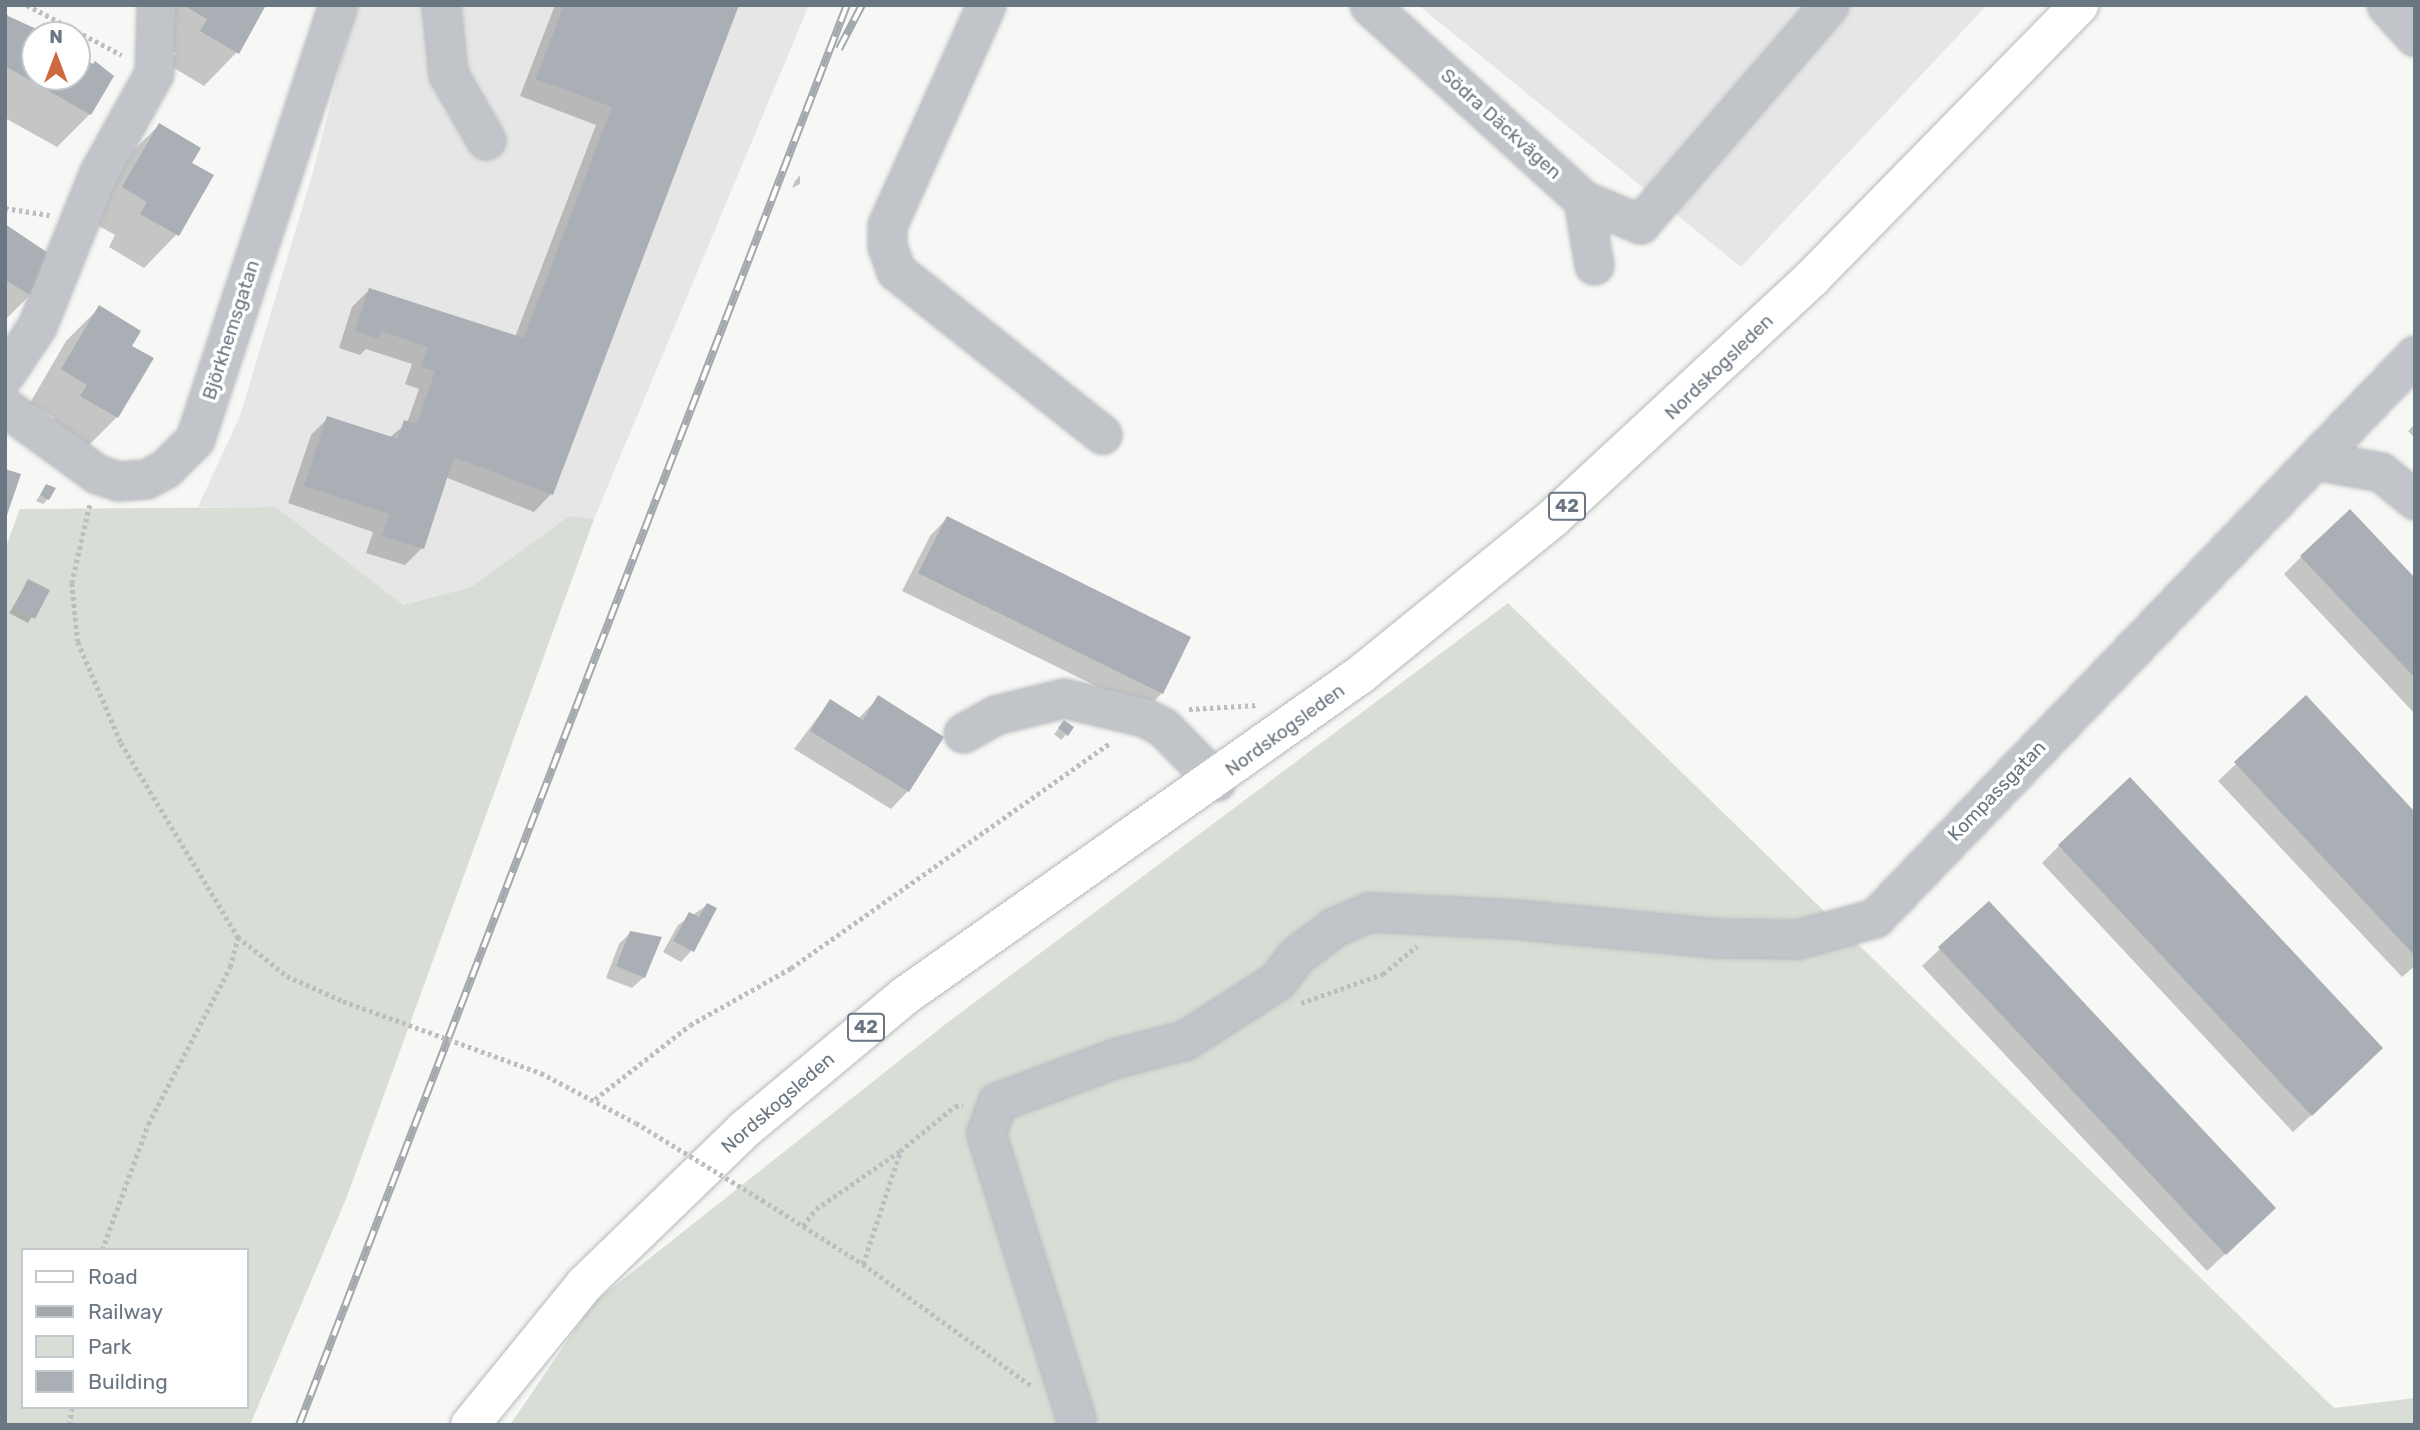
<!DOCTYPE html>
<html>
<head>
<meta charset="utf-8">
<style>
  body { margin:0 }
  #map { position:relative; width:2420px; height:1430px; overflow:hidden; background:#f7f7f5; font-family:Rubik,sans-serif }
  div>[style] { position:absolute }
  .built>* { inset:0; background:#e5e6e5 }
  .green>* { inset:0; background:#d8ddd6 }
  .shadow>* { inset:0; background:#0003 }
  .building>* { inset:0; background:#a9afb4 }
  .path>* { height:4.5px; margin-top:-2.25px; transform-origin:0; background:repeating-linear-gradient(90deg,#bbbdc0 0 3.5px,transparent 0 7px) }
  .roads { filter:drop-shadow(0 0 2px #b5b8bc) drop-shadow(0 0 2px #b5b8bc) }
  .minor>* { height:37px; margin:-18.5px; padding:0 18.5px; transform-origin:18.5px; border-radius:18.5px; background:#c1c4c8 }
  .major>* { height:38px; margin:-19px; padding:0 19px; transform-origin:19px; border-radius:19px; background:#fff }
  .rail>* { height:8px; margin-top:-4px; transform-origin:0; background:repeating-linear-gradient(90deg,#fff 0 16px,#a3a8ad 0 32px); box-sizing:border-box; border-block:2px solid #a3a8ad }
  .path-bridge>* { height:4.5px; margin-top:-2.25px; transform-origin:0; background:repeating-linear-gradient(90deg,#bbbdc0 0 3.5px,transparent 0 7px) }
  span { translate:-50% -50%; white-space:nowrap; text-align:center; line-height:1.15; -webkit-text-stroke:7px #fff; paint-order:stroke }
  .shield-label span { padding:2px 5px; background:#fff; border:2px solid; border-radius:5px; -webkit-text-stroke-width:0 }
  .shield-label { font-size:18px; color:#6a7682; font-weight:700 }
  .street-label { font-size:19px; color:#6a7682 }
  .frame { position:absolute; inset:0; border:7px solid #6a7682; pointer-events:none }
  .legend { position:absolute; left:21px; top:1248px; width:228px; height:161px; box-sizing:border-box; background:#fff; border:2px solid #c3c8cd; margin:0; padding:9px 12px; list-style:none; font-size:21px; color:#6a7682 }
  .legend li { display:flex; align-items:center; gap:14px; height:35px }
  .legend b { width:35px; border:2px solid #c3c8cd }
  .north { position:absolute; left:21px; top:21px; width:70px; height:70px; box-sizing:border-box; background:#fff; border:2px solid #c3c8cd; border-radius:50%; rotate:0deg; font-size:19px; font-weight:700; line-height:28px; text-align:center; color:#6a7682 }
  .north::after { content:''; display:block; margin:auto; width:24px; height:32px; background:#cc693f; clip-path:polygon(50% 0,100% 100%,50% 72%,0 100%) }
</style>
</head>
<body>
<div id="map">
  <div class="built">
    <i style="clip-path:polygon(356px 5px,809px 5px,594px 519px,569px 516px,471px 587px,402px 605px,276px 507px,198px 507px,240px 416px,313px 172px)"></i>
    <i style="clip-path:polygon(1418px 5px,1987px 5px,1741px 267px)"></i>
  </div>
  <div class="green">
    <i style="clip-path:polygon(evenodd,276px 507px,403px 605px,471px 587px,569px 516px,594px 519px,346px 1199px,250px 1425px,5px 1425px,5px 549px,20px 509px,276px 507px,23px 1250px,247px 1250px,247px 1407px,23px 1407px,23px 1250px)"></i>
    <i style="clip-path:polygon(1508px 603px,2334px 1408px,2415px 1398px,2415px 1425px,510px 1425px,593px 1303px,947px 1023px)"></i>
  </div>
  <div class="shadow">
    <i style="clip-path:polygon(169px 5px,264px 5px,237px 52px,204px 86px,169px 65px,176px 53px,150px 38px)"></i>
    <i style="clip-path:polygon(555px 5px,737px 5px,551px 494px,534px 512px,445px 477px,422px 548px,405px 565px,366px 553px,373px 532px,288px 503px,311px 435px,328px 418px,389px 438px,407px 423px,419px 389px,405px 384px,412px 364px,366px 349px,360px 355px,339px 348px,352px 307px,369px 290px,515px 337px,596px 125px,520px 96px)"></i>
    <i style="clip-path:polygon(5px 15px,42px 35px,35px 35px,35px 77px,77px 77px,77px 57px,90px 114px,57px 147px,5px 118px)"></i>
    <i style="clip-path:polygon(159px 125px,190px 163px,177px 234px,144px 268px,109px 247px,115px 235px,90px 221px,126px 158px)"></i>
    <i style="clip-path:polygon(800px 175px,800px 184px,792px 188px,795px 181px)"></i>
    <i style="clip-path:polygon(5px 229px,30px 295px,5px 320px)"></i>
    <i style="clip-path:polygon(99px 308px,130px 346px,117px 417px,84px 450px,48px 430px,55px 418px,30px 403px,66px 341px)"></i>
    <i style="clip-path:polygon(2415px 424px,2415px 438px,2408px 431px)"></i>
    <i style="clip-path:polygon(46px 486px,48px 499px,43px 504px,36px 501px)"></i>
    <i style="clip-path:polygon(947px 518px,1162px 693px,1145px 710px,902px 591px,930px 536px)"></i>
    <i style="clip-path:polygon(2301px 557px,2415px 580px,2415px 714px,2284px 574px)"></i>
    <i style="clip-path:polygon(29px 581px,48px 591px,28px 623px,9px 613px)"></i>
    <i style="clip-path:polygon(878px 698px,908px 791px,891px 809px,794px 749px,830px 701px,858px 719px)"></i>
    <i style="clip-path:polygon(2306px 698px,2415px 815px,2415px 966px,2402px 977px,2218px 781px)"></i>
    <i style="clip-path:polygon(1059px 728px,1066px 735px,1061px 740px,1054px 734px)"></i>
    <i style="clip-path:polygon(2059px 846px,2364px 1066px,2293px 1132px,2042px 863px)"></i>
    <i style="clip-path:polygon(1988px 903px,2256px 1225px,2207px 1271px,1922px 966px)"></i>
    <i style="clip-path:polygon(707px 905px,692px 950px,681px 962px,663px 952px,678px 925px)"></i>
    <i style="clip-path:polygon(630px 933px,659px 938px,644px 977px,632px 988px,606px 978px,619px 944px)"></i>
  </div>
  <div class="building">
    <i style="clip-path:polygon(183px 5px,266px 5px,239px 54px,200px 31px,207px 19px)"></i>
    <i style="clip-path:polygon(564px 5px,739px 5px,553px 495px,454px 457px,424px 549px,382px 536px,389px 514px,304px 486px,327px 416px,398px 439px,404px 420px,417px 424px,435px 371px,421px 367px,428px 347px,381px 331px,379px 339px,355px 331px,369px 288px,524px 338px,612px 107px,536px 79px)"></i>
    <i style="clip-path:polygon(5px 10px,8px 16px,43px 32px,35px 35px,35px 77px,77px 77px,77px 55px,93px 64px,95px 61px,114px 76px,91px 115px,5px 66px)"></i>
    <i style="clip-path:polygon(159px 123px,201px 148px,192px 163px,214px 175px,179px 236px,140px 214px,147px 202px,122px 187px)"></i>
    <i style="clip-path:polygon(5px 224px,54px 257px,32px 296px,5px 280px)"></i>
    <i style="clip-path:polygon(99px 305px,141px 331px,132px 346px,154px 358px,118px 418px,80px 396px,87px 385px,61px 369px)"></i>
    <i style="clip-path:polygon(5px 469px,21px 474px,6px 518px,5px 518px)"></i>
    <i style="clip-path:polygon(46px 484px,56px 488px,49px 500px,40px 495px)"></i>
    <i style="clip-path:polygon(2350px 509px,2415px 578px,2415px 678px,2300px 556px)"></i>
    <i style="clip-path:polygon(947px 516px,1191px 637px,1163px 694px,918px 573px)"></i>
    <i style="clip-path:polygon(28px 579px,50px 590px,35px 619px,13px 608px)"></i>
    <i style="clip-path:polygon(878px 695px,944px 737px,909px 792px,810px 731px,830px 699px,863px 720px)"></i>
    <i style="clip-path:polygon(2306px 695px,2415px 812px,2415px 956px,2234px 762px)"></i>
    <i style="clip-path:polygon(1064px 720px,1074px 727px,1068px 736px,1058px 728px)"></i>
    <i style="clip-path:polygon(2130px 777px,2383px 1048px,2312px 1116px,2058px 845px)"></i>
    <i style="clip-path:polygon(1989px 901px,2276px 1208px,2226px 1255px,1938px 947px)"></i>
    <i style="clip-path:polygon(707px 903px,717px 908px,694px 952px,673px 941px,689px 912px,699px 917px)"></i>
    <i style="clip-path:polygon(630px 931px,662px 937px,645px 978px,616px 966px)"></i>
  </div>
  <div class="path">
    <i style="left:27px;top:5px;width:107px;rotate:27.8deg"></i>
    <i style="left:5px;top:208px;width:45px;rotate:9deg"></i>
    <i style="left:90px;top:505px;width:80px;rotate:103deg"></i>
    <i style="left:72px;top:583px;width:59px;rotate:84.2deg"></i>
    <i style="left:78px;top:642px;width:110px;rotate:66.9deg"></i>
    <i style="left:121px;top:743px;width:227px;rotate:58.9deg"></i>
    <i style="left:238px;top:937px;width:63px;rotate:38.5deg"></i>
    <i style="left:287px;top:976px;width:61px;rotate:24.1deg"></i>
    <i style="left:1189px;top:709px;width:69px;rotate:-3.3deg"></i>
    <i style="left:1301px;top:1003px;width:87px;rotate:-19.5deg"></i>
    <i style="left:1383px;top:974px;width:44px;rotate:-39.5deg"></i>
    <i style="left:541px;top:1073px;width:107px;rotate:27.8deg"></i>
    <i style="left:595px;top:1099px;width:120px;rotate:-37.9deg"></i>
    <i style="left:690px;top:1025px;width:116px;rotate:-29.4deg"></i>
    <i style="left:791px;top:968px;width:390px;rotate:-35.2deg"></i>
    <i style="left:762px;top:1200px;width:120px;rotate:32.4deg"></i>
    <i style="left:863px;top:1264px;width:210px;rotate:35.9deg"></i>
    <i style="left:803px;top:1226px;width:21px;rotate:-53deg"></i>
    <i style="left:816px;top:1209px;width:102px;rotate:-34.6deg"></i>
    <i style="left:900px;top:1151px;width:71px;rotate:-39.3deg"></i>
    <i style="left:955px;top:1106px;width:8px;rotate:-7deg"></i>
    <i style="left:102px;top:1250px;width:134px;rotate:-69.9deg"></i>
    <i style="left:148px;top:1124px;width:177px;rotate:-62.4deg"></i>
    <i style="left:230px;top:967px;width:31px;rotate:-75deg"></i>
    <i style="left:863px;top:1264px;width:118px;rotate:-71.7deg"></i>
    <i style="left:69px;top:1425px;width:18px;rotate:-81deg"></i>
  </div>
  <div class="roads">
    <div class="minor">
      <i style="left:441px;top:5px;width:69px;rotate:84.2deg"></i>
      <i style="left:448px;top:74px;width:76px;rotate:60.1deg"></i>
      <i style="left:986px;top:5px;width:241px;rotate:114.2deg"></i>
      <i style="left:887px;top:225px;width:21px;rotate:90deg"></i>
      <i style="left:887px;top:246px;width:27px;rotate:70deg"></i>
      <i style="left:896px;top:271px;width:263px;rotate:38.4deg"></i>
      <i style="left:1369px;top:5px;width:290px;rotate:42.3deg"></i>
      <i style="left:1583px;top:200px;width:66px;rotate:80.4deg"></i>
      <i style="left:2386px;top:5px;width:43px;rotate:47.8deg"></i>
      <i style="left:1583px;top:200px;width:62px;rotate:22.8deg"></i>
      <i style="left:1640px;top:224px;width:289px;rotate:-49.2deg"></i>
      <i style="left:5px;top:374px;width:58px;rotate:-56.3deg"></i>
      <i style="left:37px;top:326px;width:164px;rotate:-68.1deg"></i>
      <i style="left:98px;top:174px;width:115px;rotate:-61deg"></i>
      <i style="left:154px;top:73px;width:68px;rotate:-88.3deg"></i>
      <i style="left:5px;top:407px;width:114px;rotate:36.1deg"></i>
      <i style="left:97px;top:474px;width:22px;rotate:18deg"></i>
      <i style="left:118px;top:481px;width:28px;rotate:-4deg"></i>
      <i style="left:146px;top:479px;width:21px;rotate:-28deg"></i>
      <i style="left:165px;top:469px;width:42px;rotate:-45deg"></i>
      <i style="left:195px;top:439px;width:457px;rotate:-71.8deg"></i>
      <i style="left:2314px;top:460px;width:68px;rotate:10.2deg"></i>
      <i style="left:2381px;top:472px;width:44px;rotate:39.5deg"></i>
      <i style="left:963px;top:733px;width:37px;rotate:-29deg"></i>
      <i style="left:995px;top:715px;width:71px;rotate:-13.8deg"></i>
      <i style="left:1064px;top:698px;width:82px;rotate:13.4deg"></i>
      <i style="left:1144px;top:717px;width:21px;rotate:28deg"></i>
      <i style="left:1163px;top:727px;width:76px;rotate:45.5deg"></i>
      <i style="left:1076px;top:1419px;width:300px;rotate:-107.5deg"></i>
      <i style="left:986px;top:1133px;width:33px;rotate:-70deg"></i>
      <i style="left:997px;top:1102px;width:126px;rotate:-20.4deg"></i>
      <i style="left:1115px;top:1058px;width:72px;rotate:-14.4deg"></i>
      <i style="left:1185px;top:1040px;width:109px;rotate:-32.7deg"></i>
      <i style="left:1277px;top:981px;width:31px;rotate:-53deg"></i>
      <i style="left:1296px;top:956px;width:48px;rotate:-37.3deg"></i>
      <i style="left:1334px;top:927px;width:39px;rotate:-23deg"></i>
      <i style="left:1370px;top:912px;width:145px;rotate:2.8deg"></i>
      <i style="left:1515px;top:919px;width:203px;rotate:5.4deg"></i>
      <i style="left:1717px;top:938px;width:81px;rotate:0.7deg"></i>
      <i style="left:1798px;top:939px;width:80px;rotate:-15.3deg"></i>
      <i style="left:1875px;top:918px;width:780px;rotate:-46.19deg"></i>
    </div>
    <div class="major">
      <i style="left:470px;top:1425px;width:181px;rotate:-50.8deg"></i>
      <i style="left:584px;top:1285px;width:224px;rotate:-44.1deg"></i>
      <i style="left:745px;top:1129px;width:209px;rotate:-39.8deg"></i>
      <i style="left:906px;top:995px;width:555px;rotate:-35.18deg"></i>
      <i style="left:1360px;top:675px;width:249px;rotate:-39.1deg"></i>
      <i style="left:1553px;top:518px;width:353px;rotate:-42.8deg"></i>
      <i style="left:1812px;top:278px;width:382px;rotate:-45.6deg"></i>
    </div>
  </div>
  <div class="rail">
    <i style="left:839px;top:49px;width:50px;rotate:-62.4deg"></i>
    <i style="left:299px;top:1425px;width:1522px;rotate:-68.9deg"></i>
  </div>
  <div class="path-bridge">
    <i style="left:343px;top:1001px;width:211px;rotate:20deg"></i>
    <i style="left:636px;top:1123px;width:148px;rotate:31.4deg"></i>
  </div>
  <div class="shield-label">
    <span style="left:1567px;top:506px">42</span>
    <span style="left:866px;top:1027px">42</span>
  </div>
  <div class="street-label">
    <span style="left:1501px;top:124px;rotate:42deg">Södra Däckvägen</span>
    <span style="left:231px;top:330px;rotate:-72deg">Björkhemsgatan</span>
    <span style="left:1719px;top:367px;rotate:-44deg">Nordskogsleden</span>
    <span style="left:1285px;top:730px;rotate:-36deg">Nordskogsleden</span>
    <span style="left:1997px;top:791px;rotate:-46deg">Kompassgatan</span>
    <span style="left:778px;top:1103px;rotate:-41deg">Nordskogsleden</span>
  </div>
  <div class="frame"></div>
  <ul class="legend">
  <li><b style="height:9px;background:#fff"></b>Road</li>
  <li><b style="height:9px;background:#a3a8ad"></b>Railway</li>
  <li><b style="height:19px;background:#d8ddd6"></b>Park</li>
  <li><b style="height:19px;background:#a9afb4"></b>Building</li>
  </ul>
  <div class="north">N</div>
</div>
</body>
</html>
